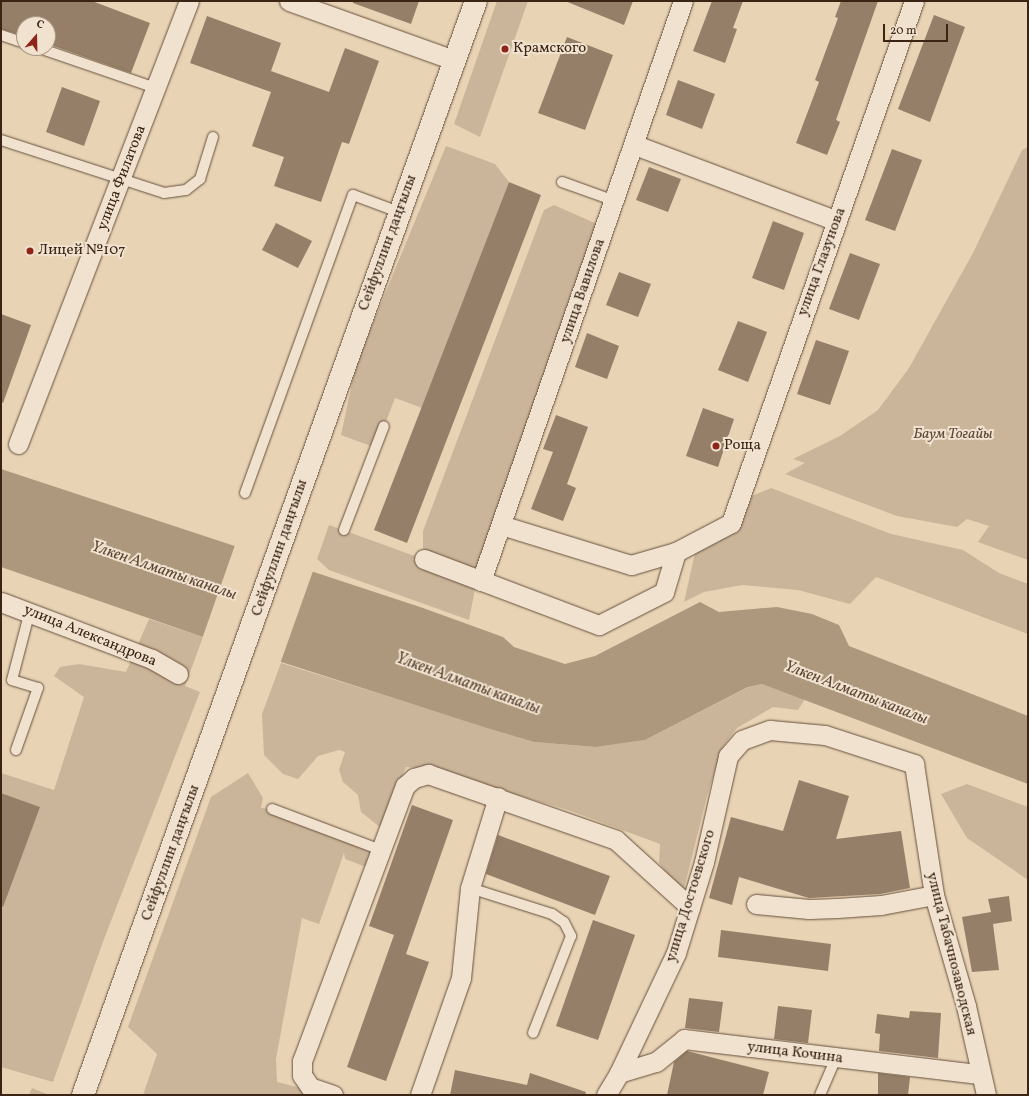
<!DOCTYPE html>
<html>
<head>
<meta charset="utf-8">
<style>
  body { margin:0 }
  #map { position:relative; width:1029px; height:1096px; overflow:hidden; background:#e8d3b5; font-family:Vollkorn,serif }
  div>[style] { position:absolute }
  .green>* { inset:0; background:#cbb59a }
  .water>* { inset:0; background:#ad987e }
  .pier>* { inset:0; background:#e8d3b5 }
  .building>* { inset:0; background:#957f68 }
  .roads { filter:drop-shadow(0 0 1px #66503c) drop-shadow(0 0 1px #66503c) }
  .service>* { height:10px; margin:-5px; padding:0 5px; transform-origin:5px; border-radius:5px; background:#f0e2cf }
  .minor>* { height:19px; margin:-9.5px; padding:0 9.5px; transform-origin:9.5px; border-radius:9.5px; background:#f0e2cf }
  .secondary>* { height:22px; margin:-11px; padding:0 11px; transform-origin:11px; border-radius:11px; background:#f0e2cf }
  .dots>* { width:11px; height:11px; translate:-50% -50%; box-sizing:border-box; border:2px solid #f0e2cf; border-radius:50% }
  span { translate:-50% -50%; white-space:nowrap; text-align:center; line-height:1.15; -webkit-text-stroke:4px #f0e2cf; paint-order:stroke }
  .poi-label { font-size:15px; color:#3b2414 }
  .left { translate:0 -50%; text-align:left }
  .street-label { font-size:15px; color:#3b2414 }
  .park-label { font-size:15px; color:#5f4836; font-style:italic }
  .water-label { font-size:16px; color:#5d4734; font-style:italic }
  .frame { position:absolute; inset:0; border:2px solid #3b2414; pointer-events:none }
  .north { position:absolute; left:16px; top:16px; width:40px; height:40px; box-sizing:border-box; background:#f0e2cf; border:1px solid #a89684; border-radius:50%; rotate:20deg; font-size:11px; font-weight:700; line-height:16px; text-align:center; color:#3b2414 }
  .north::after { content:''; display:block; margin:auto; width:14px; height:18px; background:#8f2418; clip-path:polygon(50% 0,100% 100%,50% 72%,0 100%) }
  .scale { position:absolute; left:883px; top:24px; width:65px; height:18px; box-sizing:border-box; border:2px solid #3b2414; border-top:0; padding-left:5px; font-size:12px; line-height:14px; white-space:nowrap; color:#3b2414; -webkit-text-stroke:3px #f0e2cf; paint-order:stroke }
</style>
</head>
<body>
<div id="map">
  <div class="green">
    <i style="clip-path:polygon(497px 1px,528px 1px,480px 137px,454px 124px)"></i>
    <i style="clip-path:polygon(446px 146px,495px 164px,509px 182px,422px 408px,395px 398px,376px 448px,341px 435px,356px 364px)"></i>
    <i style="clip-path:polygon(1028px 147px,1028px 560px,978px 542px,989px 526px,967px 519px,957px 527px,897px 516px,785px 474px,805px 463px,793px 459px,840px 436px,878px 410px,909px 368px,973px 253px,1022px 150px)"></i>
    <i style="clip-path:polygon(554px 205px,606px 228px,477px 579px,469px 620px,329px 570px,317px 559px,329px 525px,423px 559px,423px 531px,544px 210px)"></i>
    <i style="clip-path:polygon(771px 488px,891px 534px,963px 550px,999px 573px,1028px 584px,1028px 634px,876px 577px,850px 604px,798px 590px,742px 585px,704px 592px,684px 602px,695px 553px,739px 531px,752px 496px)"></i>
    <i style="clip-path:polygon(149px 619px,203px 637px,185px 686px,200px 692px,104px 939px,53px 1082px,1px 1067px,1px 912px,39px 807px,1px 793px,1px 773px,54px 790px,84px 697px,54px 676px,60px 667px,79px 664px,126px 672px)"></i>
    <i style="clip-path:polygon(281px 663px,534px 742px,596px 747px,645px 740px,749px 687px,762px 684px,805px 699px,798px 710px,773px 707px,737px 728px,722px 748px,707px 796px,683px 893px,659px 863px,660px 844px,568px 810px,430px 769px,406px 767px,381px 828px,361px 812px,358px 795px,343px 782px,339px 770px,345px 752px,339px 750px,318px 756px,298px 779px,283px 774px,264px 755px,262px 714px)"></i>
    <i style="clip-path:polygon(248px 773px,263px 798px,261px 808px,272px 809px,381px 850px,374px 870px,345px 859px,344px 853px,319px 924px,302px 918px,276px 1059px,277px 1082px,301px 1088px,309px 1095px,143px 1095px,157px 1054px,128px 1027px,211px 797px)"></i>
    <i style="clip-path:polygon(967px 784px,1028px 807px,1028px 880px,967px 838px,941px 794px)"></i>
    <i style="clip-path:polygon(32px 1088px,49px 1095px,29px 1095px)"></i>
  </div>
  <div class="water">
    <i style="clip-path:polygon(1px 469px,423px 608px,503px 637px,514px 647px,565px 664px,595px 656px,700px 602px,719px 612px,777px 607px,812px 614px,839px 625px,849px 646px,1028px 716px,1028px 784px,762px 684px,748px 687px,645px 740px,596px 747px,534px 742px,487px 728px,203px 637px,1px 567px)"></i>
  </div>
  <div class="pier">
    <i style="clip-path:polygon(235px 545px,313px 571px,280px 664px,202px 639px)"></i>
  </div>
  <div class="building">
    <i style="clip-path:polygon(1px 1px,92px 1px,150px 23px,131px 73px,48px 44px,48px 24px,24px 24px,24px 36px,1px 29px)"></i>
    <i style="clip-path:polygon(353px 1px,419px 1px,411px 24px,353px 3px)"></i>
    <i style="clip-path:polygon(565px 1px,633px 1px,624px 25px)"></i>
    <i style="clip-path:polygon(712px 1px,743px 1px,733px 28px,737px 29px,725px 63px,693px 51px)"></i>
    <i style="clip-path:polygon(841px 1px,878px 1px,836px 120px,840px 122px,827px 155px,796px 143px,819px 82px,815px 80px,838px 18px,835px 17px)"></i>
    <i style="clip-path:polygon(934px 15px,965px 27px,930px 122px,898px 109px)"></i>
    <i style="clip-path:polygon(207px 16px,281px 43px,271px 71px,329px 92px,345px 48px,379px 61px,349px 144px,342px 142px,321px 202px,274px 186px,284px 157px,252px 146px,271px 92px,190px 63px)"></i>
    <i style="clip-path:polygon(567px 37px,613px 55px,585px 130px,538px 113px)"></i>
    <i style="clip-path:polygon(678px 80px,715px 94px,702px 129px,666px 115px)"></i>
    <i style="clip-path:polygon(62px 87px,100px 101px,84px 146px,46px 132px)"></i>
    <i style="clip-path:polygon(892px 149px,922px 160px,895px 231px,865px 220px)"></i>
    <i style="clip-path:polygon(649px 167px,681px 179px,668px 212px,636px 200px)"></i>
    <i style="clip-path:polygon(509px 182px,541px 195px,407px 543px,374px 530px)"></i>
    <i style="clip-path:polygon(773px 221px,804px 233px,784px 290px,752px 278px)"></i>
    <i style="clip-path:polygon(276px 223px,312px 241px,298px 268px,262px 250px)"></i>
    <i style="clip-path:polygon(850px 253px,880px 264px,859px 320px,829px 309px)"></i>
    <i style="clip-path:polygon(619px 272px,651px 284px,638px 317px,606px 305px)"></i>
    <i style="clip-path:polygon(1px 314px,31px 325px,3px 403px,1px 402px)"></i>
    <i style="clip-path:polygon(738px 321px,767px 332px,748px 382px,718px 370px)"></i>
    <i style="clip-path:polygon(587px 333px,619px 346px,607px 379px,575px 367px)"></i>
    <i style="clip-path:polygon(816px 340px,849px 351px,830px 405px,797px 394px)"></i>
    <i style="clip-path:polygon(703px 408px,734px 419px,718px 467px,686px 456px)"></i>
    <i style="clip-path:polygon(556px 415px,588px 427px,567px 484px,576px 488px,563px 521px,531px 509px,553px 452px,543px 449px)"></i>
    <i style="clip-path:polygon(799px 780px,849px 796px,836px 839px,901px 831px,910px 888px,880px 894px,809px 898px,739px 877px,732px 905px,709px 898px,731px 817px,783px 831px)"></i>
    <i style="clip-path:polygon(1px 793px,40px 807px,3px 907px,1px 906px)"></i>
    <i style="clip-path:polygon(412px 805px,453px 820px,406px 954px,429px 962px,386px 1081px,347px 1067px,394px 935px,369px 926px)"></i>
    <i style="clip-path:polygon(498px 835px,610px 876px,595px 915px,486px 874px)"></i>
    <i style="clip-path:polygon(1009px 896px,1012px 921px,993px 924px,999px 970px,972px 972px,962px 917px,991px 912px,988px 899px)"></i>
    <i style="clip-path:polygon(593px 920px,635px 935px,598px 1040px,556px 1026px)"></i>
    <i style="clip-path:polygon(721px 930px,831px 944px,828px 971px,718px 957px)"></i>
    <i style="clip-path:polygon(689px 998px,723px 1002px,719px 1032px,685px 1028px)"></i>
    <i style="clip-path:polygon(778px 1006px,812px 1010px,808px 1043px,774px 1039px)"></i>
    <i style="clip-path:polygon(910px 1011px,941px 1013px,938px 1058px,879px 1051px,880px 1034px,875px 1033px,877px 1014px,909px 1018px)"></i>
    <i style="clip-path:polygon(687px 1051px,769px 1072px,763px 1095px,667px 1095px,674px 1062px)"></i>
    <i style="clip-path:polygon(455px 1070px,527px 1085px,530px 1073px,586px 1092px,585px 1095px,450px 1095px)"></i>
    <i style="clip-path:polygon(878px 1073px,910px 1077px,908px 1095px,878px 1095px)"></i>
  </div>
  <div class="roads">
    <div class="service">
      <i style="left:1px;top:35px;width:24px;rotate:19deg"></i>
      <i style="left:39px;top:48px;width:124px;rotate:18.9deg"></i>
      <i style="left:1px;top:140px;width:171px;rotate:18deg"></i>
      <i style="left:164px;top:193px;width:22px;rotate:-8deg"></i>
      <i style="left:186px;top:190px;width:18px;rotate:-38deg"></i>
      <i style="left:200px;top:179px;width:44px;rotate:-72.8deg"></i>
      <i style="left:562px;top:182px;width:56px;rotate:19.7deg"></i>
      <i style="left:245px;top:493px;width:317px;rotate:-70.1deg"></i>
      <i style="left:353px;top:195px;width:49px;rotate:20.3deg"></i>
      <i style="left:344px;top:530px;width:111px;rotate:-69deg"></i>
      <i style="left:16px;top:750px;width:66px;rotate:-70.5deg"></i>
      <i style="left:38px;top:688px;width:27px;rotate:-163deg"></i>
      <i style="left:12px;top:680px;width:71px;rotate:-75.4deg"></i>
      <i style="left:272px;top:809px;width:116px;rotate:20.6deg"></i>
      <i style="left:470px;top:888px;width:86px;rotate:17.6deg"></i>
      <i style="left:552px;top:914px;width:14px;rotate:34deg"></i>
      <i style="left:564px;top:922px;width:16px;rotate:63deg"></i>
      <i style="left:571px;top:936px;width:104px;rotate:111.4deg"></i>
      <i style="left:820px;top:1095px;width:40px;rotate:-66.6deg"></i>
    </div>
    <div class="minor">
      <i style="left:289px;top:1px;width:175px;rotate:19.7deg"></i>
      <i style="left:635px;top:145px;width:216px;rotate:20.6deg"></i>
      <i style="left:18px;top:444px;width:475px;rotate:-68.9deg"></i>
      <i style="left:501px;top:525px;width:136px;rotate:17.1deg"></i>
      <i style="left:631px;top:565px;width:47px;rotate:-16.1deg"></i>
      <i style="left:676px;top:552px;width:62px;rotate:-27.8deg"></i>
      <i style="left:731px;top:523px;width:553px;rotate:-70.68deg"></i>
      <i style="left:424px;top:559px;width:187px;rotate:20.7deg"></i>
      <i style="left:599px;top:625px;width:73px;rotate:-26.9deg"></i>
      <i style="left:664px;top:592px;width:42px;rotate:-73.3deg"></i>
      <i style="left:481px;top:581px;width:614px;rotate:-70.8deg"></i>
      <i style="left:1px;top:602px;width:161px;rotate:20.7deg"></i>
      <i style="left:152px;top:659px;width:30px;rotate:30deg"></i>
      <i style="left:756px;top:904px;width:53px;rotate:5.4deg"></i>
      <i style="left:809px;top:909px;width:28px;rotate:-2deg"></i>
      <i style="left:837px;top:908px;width:44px;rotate:-3.9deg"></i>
      <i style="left:881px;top:905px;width:54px;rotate:-10.7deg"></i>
      <i style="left:619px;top:1073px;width:39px;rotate:-17deg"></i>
      <i style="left:656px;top:1062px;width:36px;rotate:-39deg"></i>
      <i style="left:684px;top:1039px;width:297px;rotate:6.8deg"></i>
      <i style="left:333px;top:1095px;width:24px;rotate:-161deg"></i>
      <i style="left:310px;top:1087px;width:14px;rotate:-124deg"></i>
      <i style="left:302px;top:1075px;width:14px;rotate:-90deg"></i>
      <i style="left:302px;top:1061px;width:294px;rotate:-69.5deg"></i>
      <i style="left:405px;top:786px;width:12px;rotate:-42deg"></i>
      <i style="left:414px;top:778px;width:15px;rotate:-16deg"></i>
      <i style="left:428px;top:774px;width:199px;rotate:19.3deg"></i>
      <i style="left:616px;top:840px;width:100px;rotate:42.2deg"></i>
      <i style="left:420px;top:1095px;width:124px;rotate:-70.7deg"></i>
      <i style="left:461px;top:978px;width:90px;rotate:-84.3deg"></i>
      <i style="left:470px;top:888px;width:95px;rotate:-72.9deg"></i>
      <i style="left:606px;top:1095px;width:26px;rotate:-59deg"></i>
      <i style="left:619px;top:1073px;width:133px;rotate:-64.6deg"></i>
      <i style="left:676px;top:953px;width:95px;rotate:-72.9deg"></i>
      <i style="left:704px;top:862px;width:109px;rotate:-77.2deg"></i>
      <i style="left:728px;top:756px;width:21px;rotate:-49deg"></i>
      <i style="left:742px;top:740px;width:30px;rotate:-20deg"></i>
      <i style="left:770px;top:730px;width:55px;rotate:5.2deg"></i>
      <i style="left:825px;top:735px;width:94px;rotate:18deg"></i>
      <i style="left:914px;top:764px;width:133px;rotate:81.3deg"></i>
      <i style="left:934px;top:895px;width:116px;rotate:73.9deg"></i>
      <i style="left:966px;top:1006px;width:91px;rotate:77.3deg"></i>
    </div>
    <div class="secondary">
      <i style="left:83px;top:1095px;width:1162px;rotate:-70.24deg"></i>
    </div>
  </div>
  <div class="dots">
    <i style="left:505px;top:49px;background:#8f2418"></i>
    <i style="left:30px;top:251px;background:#8f2418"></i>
    <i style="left:716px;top:446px;background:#8f2418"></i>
  </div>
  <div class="poi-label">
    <span class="left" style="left:513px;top:49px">Крамского</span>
    <span class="left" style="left:38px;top:251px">Лицей №107</span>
    <span class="left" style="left:724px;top:446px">Роща</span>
  </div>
  <div class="street-label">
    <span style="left:122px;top:178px;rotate:-69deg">улица Филатова</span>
    <span style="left:388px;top:243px;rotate:-70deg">Сейфуллин даңғылы</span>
    <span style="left:822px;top:262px;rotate:-70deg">улица Глазунова</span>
    <span style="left:583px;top:291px;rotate:-71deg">улица Вавилова</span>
    <span style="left:280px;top:548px;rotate:-71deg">Сейфуллин даңғылы</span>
    <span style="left:90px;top:636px;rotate:22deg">улица Александрова</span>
    <span style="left:171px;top:853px;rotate:-70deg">Сейфуллин даңғылы</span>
    <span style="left:691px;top:896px;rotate:-73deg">улица Достоевского</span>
    <span style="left:951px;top:954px;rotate:76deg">улица Табачнозаводская</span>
    <span style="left:795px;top:1053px;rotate:7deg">улица Кочина</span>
  </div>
  <div class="park-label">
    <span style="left:953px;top:435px">Баум Тоғайы</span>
  </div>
  <div class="water-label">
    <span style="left:164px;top:571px;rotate:19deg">Үлкен Алматы каналы</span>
    <span style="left:468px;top:684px;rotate:20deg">Үлкен Алматы каналы</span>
    <span style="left:856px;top:693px;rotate:21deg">Үлкен Алматы каналы</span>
  </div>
  <div class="frame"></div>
  <div class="north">С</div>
  <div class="scale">20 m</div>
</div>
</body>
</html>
